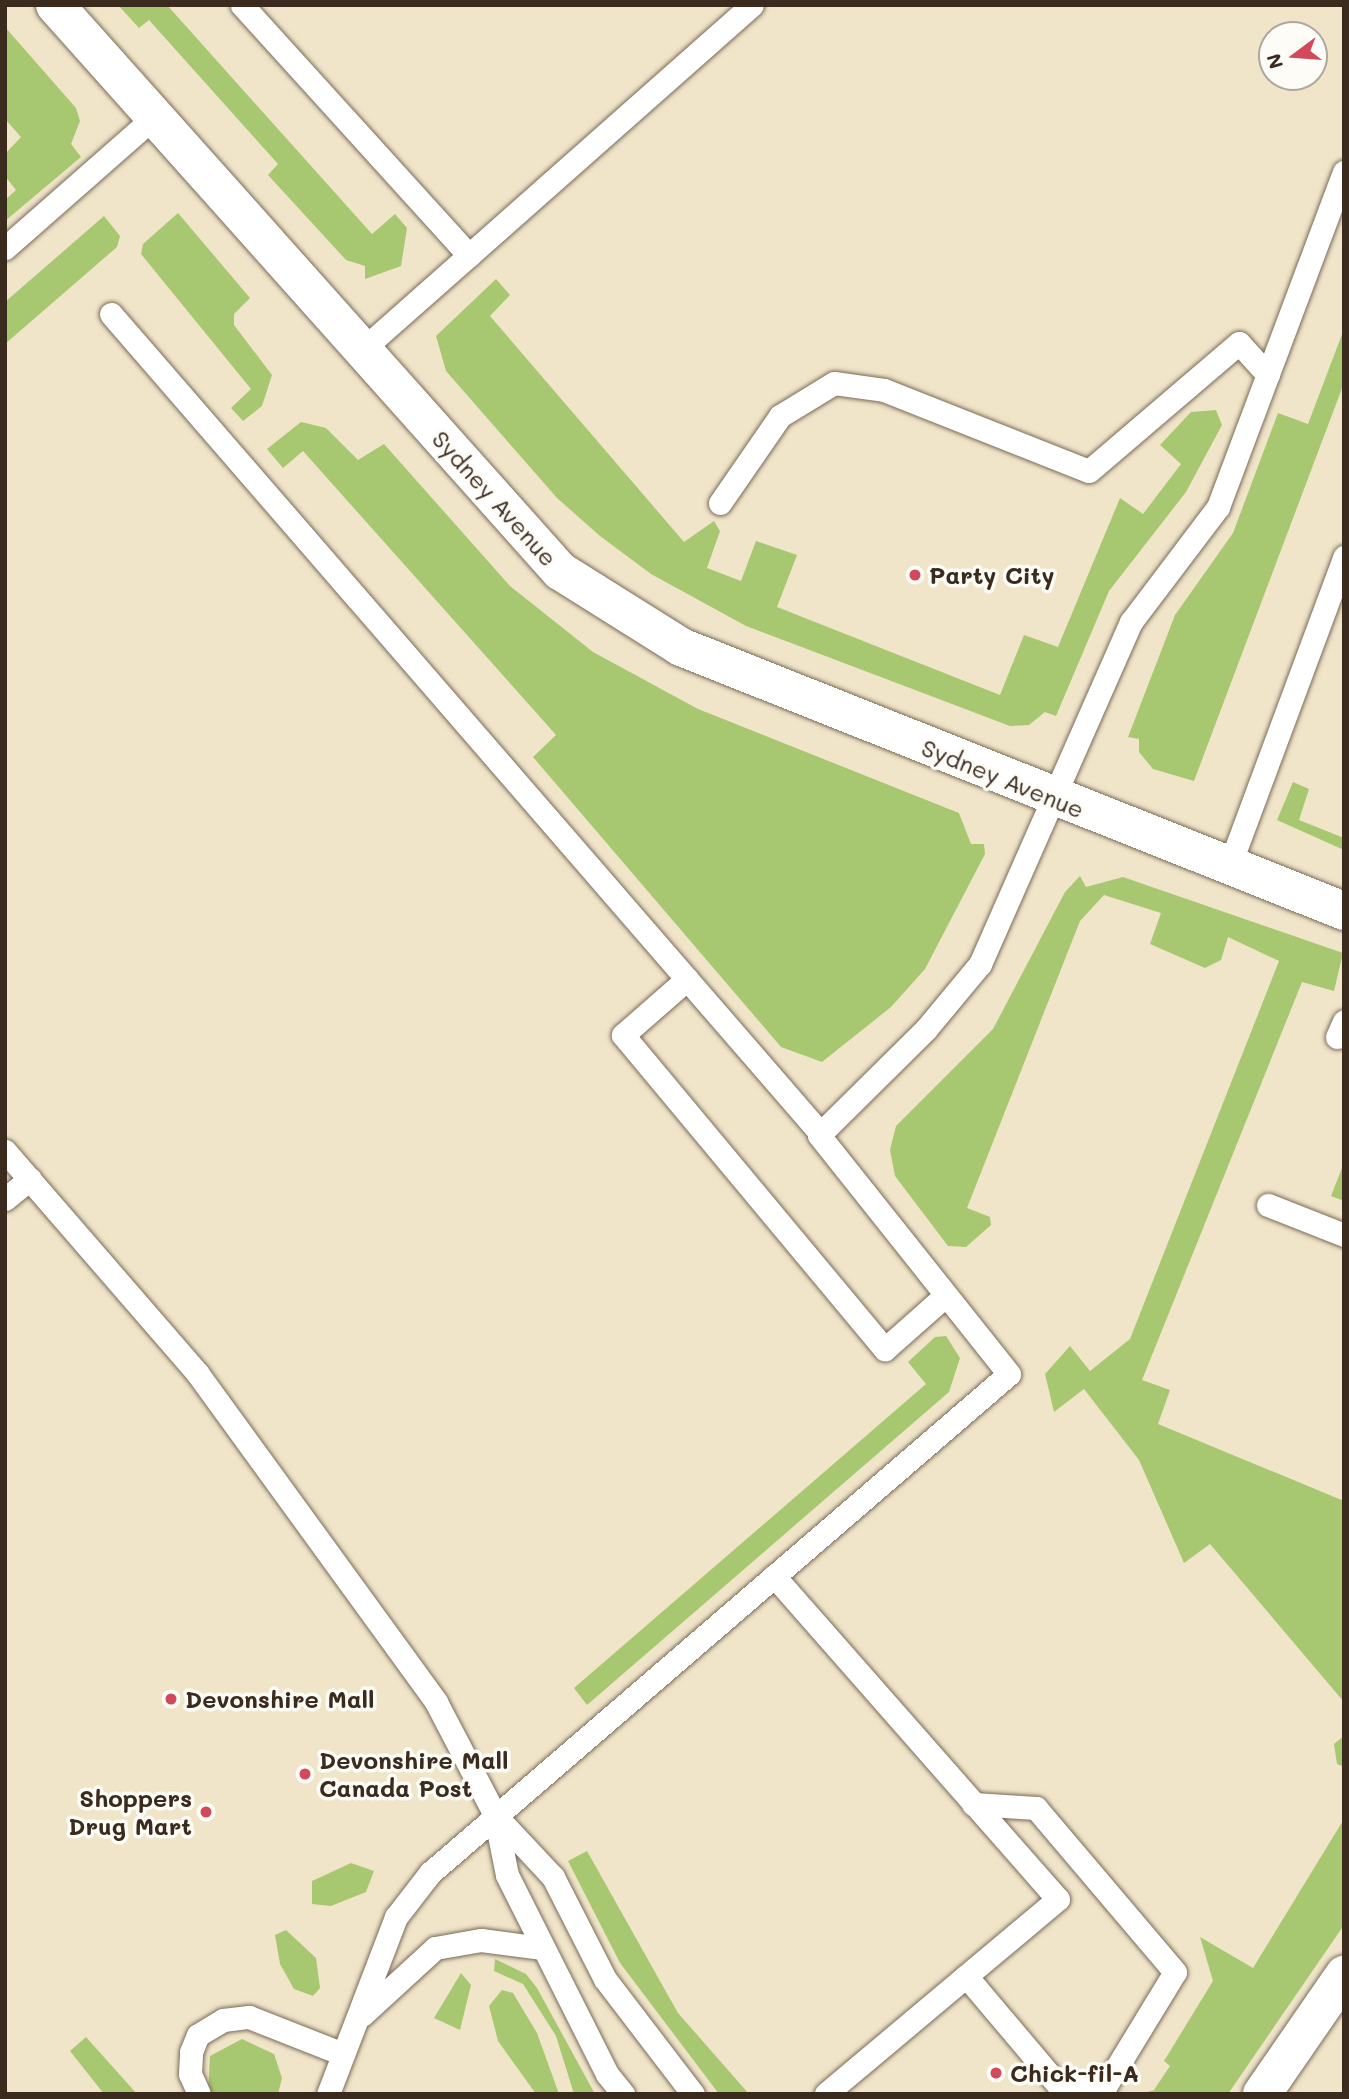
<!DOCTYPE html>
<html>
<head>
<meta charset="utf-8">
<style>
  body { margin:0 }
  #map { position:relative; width:1349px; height:2099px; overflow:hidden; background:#f0e5c9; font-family:Mali,sans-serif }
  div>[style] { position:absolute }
  .green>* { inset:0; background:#a7c871 }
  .roads { filter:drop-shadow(0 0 2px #7a6b5a) drop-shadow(0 0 2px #7a6b5a) }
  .service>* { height:23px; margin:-11.5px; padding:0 11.5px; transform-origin:11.5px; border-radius:11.5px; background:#fff }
  .minor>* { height:38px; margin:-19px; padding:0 19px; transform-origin:19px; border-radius:19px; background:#fff }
  .secondary>* { height:38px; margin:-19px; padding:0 19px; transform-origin:19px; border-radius:19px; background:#fff }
  .dots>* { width:19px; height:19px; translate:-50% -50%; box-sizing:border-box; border:4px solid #fdfcf7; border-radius:50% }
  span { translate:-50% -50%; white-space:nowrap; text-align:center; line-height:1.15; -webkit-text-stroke:7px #fdfcf7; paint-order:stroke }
  .street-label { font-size:24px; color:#3b2a1e }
  .poi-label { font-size:24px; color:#3b2a1e; font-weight:700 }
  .left { translate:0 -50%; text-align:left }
  .right { translate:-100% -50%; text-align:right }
  .frame { position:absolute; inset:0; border:7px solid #3b2a1e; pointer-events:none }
  .north { position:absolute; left:1258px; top:21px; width:70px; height:70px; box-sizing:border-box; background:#fdfcf7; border:2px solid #afa8a0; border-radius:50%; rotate:254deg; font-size:19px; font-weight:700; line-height:28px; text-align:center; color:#3b2a1e }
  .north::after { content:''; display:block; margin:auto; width:24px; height:32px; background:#d1495b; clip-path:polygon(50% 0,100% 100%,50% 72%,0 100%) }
</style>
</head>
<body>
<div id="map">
  <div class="green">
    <i style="clip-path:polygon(118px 5px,167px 5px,372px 234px,395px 214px,407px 228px,401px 266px,365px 279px,365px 266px,346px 260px,268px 175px,278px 164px,149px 20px,139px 28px)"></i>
    <i style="clip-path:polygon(5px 27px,76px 108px,80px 121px,71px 144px,81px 157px,5px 221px,5px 200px,16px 190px,5px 176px,5px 154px,21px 137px,5px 119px)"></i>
    <i style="clip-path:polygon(178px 213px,250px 298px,234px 314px,234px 325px,272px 375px,262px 406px,243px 421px,231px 408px,251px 389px,141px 254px,143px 244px)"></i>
    <i style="clip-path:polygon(104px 216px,120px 236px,117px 247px,5px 344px,5px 302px)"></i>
    <i style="clip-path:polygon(496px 279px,510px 295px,490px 316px,684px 542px,714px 521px,720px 531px,707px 568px,741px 581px,756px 541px,797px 555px,777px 607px,1000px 695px,1024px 635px,1058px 647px,1120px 498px,1143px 514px,1181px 464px,1160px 445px,1191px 412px,1216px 410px,1222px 425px,1186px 492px,1109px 591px,1056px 716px,1045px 712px,1029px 725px,1010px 726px,746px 626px,651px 574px,600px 536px,557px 498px,446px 371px,436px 336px)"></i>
    <i style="clip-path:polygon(1344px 329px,1344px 383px,1194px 781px,1153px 769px,1139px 752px,1139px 739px,1128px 737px,1175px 615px,1233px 533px,1278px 413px,1308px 424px)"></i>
    <i style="clip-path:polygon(301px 422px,326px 428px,358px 460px,384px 444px,510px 586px,593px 652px,698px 709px,959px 813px,971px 844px,984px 844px,985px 854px,925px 969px,891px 1007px,822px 1062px,781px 1047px,533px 757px,556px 735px,303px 451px,283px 468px,267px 449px)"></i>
    <i style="clip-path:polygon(1293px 782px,1309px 789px,1299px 820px,1344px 838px,1344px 850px,1277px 820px)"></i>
    <i style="clip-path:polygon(1080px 876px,1086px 887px,1123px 877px,1343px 953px,1334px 991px,1302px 982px,1142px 1380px,1170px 1390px,1158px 1424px,1344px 1501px,1344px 1702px,1210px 1544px,1184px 1563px,1139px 1460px,1084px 1389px,1054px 1412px,1045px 1374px,1070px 1346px,1090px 1371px,1130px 1339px,1279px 961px,1228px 937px,1221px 960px,1205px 968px,1150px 944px,1161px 913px,1104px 895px,1080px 921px,967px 1208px,990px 1217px,991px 1225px,966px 1247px,948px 1246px,895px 1176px,890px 1150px,896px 1126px,993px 1029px,1065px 892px)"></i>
    <i style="clip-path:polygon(1344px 1163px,1344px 1201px,1331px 1196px)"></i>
    <i style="clip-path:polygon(946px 1336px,960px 1358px,949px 1392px,587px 1705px,574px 1688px,926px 1384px,908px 1362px,935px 1337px)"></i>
    <i style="clip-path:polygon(1344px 1736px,1344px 1767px,1337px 1764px,1334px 1744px)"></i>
    <i style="clip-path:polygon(1344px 1819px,1344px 1925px,1228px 2094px,1142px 2094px,1154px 2090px,1170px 2066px,1164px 2061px,1213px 1981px,1200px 1937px,1253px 1968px)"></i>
    <i style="clip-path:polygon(587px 1851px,678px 2013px,749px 2094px,719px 2094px,620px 1963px,568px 1861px)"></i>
    <i style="clip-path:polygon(351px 1863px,374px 1871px,366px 1892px,331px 1906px,312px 1904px,312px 1881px)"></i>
    <i style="clip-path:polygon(286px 1930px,316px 1958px,320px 1988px,313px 1996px,294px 1989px,280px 1964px,275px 1935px)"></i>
    <i style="clip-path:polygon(495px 1959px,526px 1974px,537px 1988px,595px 2094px,574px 2094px,556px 2036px,523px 1984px,494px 1971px)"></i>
    <i style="clip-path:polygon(461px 1973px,471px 1985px,460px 2030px,434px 2018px)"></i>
    <i style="clip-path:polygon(502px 1990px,513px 1993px,537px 2033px,559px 2094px,536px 2094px,498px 2041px,489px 2006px)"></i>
    <i style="clip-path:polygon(86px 2037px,137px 2094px,104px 2094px,70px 2051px)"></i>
    <i style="clip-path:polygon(242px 2039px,274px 2054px,282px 2078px,278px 2094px,208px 2094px,210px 2056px)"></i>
  </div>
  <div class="roads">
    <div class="service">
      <i style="left:242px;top:5px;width:338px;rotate:47.8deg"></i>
      <i style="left:5px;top:248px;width:200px;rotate:-41.3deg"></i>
      <i style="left:111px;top:314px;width:1085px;rotate:49.11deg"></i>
      <i style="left:363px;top:349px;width:519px;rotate:-41.49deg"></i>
      <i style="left:720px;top:503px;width:106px;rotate:-55.4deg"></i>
      <i style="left:780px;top:416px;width:63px;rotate:-31.4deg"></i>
      <i style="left:834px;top:383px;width:50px;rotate:8deg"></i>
      <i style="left:884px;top:390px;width:220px;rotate:21.6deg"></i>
      <i style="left:1089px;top:471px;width:197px;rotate:-40.5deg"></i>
      <i style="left:1239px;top:343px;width:43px;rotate:47.8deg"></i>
      <i style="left:1229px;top:867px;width:331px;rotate:-69.6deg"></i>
      <i style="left:687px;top:979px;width:85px;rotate:138.8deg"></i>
      <i style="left:623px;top:1035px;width:409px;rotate:50.2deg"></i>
      <i style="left:885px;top:1349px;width:81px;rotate:-41.5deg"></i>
      <i style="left:1337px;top:1037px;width:17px;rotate:-66deg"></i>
      <i style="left:5px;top:1151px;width:295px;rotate:49.1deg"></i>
      <i style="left:198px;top:1374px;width:405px;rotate:54deg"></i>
      <i style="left:436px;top:1702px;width:127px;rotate:62.4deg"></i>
      <i style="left:495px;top:1815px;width:85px;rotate:46.9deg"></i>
      <i style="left:553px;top:1877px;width:114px;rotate:63deg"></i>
      <i style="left:605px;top:1979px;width:145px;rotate:52.6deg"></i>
      <i style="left:5px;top:1199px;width:32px;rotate:-39deg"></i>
      <i style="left:1268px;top:1205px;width:82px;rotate:21.5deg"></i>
      <i style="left:774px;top:1576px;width:430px;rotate:48.7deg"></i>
      <i style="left:1058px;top:1899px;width:303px;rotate:140deg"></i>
      <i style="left:495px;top:1815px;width:61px;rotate:78.7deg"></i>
      <i style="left:507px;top:1875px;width:223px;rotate:63.3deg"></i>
      <i style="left:607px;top:2074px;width:26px;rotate:51deg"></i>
      <i style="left:966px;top:1976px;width:144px;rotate:49.8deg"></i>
      <i style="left:1059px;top:2086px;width:47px;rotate:-1.2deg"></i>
      <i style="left:1106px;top:2085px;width:132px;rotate:-58.6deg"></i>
      <i style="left:1175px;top:1972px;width:215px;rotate:-130.3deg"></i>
      <i style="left:1036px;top:1808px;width:63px;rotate:-176.4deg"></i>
      <i style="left:362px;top:2015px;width:99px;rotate:-42.5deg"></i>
      <i style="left:435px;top:1948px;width:47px;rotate:-9.9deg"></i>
      <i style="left:481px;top:1940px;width:62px;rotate:7.5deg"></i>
      <i style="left:199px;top:2094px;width:22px;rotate:-114deg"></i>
      <i style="left:190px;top:2074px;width:22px;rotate:-87deg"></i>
      <i style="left:191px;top:2052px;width:18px;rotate:-68deg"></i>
      <i style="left:198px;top:2035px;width:29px;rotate:-31deg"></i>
      <i style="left:223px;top:2020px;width:26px;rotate:-7deg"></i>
      <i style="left:249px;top:2017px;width:101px;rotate:21.5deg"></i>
      <i style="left:328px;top:2094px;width:190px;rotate:-69deg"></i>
      <i style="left:396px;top:1917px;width:56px;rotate:-52.3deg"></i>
      <i style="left:430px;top:1873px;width:764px;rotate:-40.76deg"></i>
      <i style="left:1009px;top:1374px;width:305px;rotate:-128.5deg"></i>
      <i style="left:819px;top:1135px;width:151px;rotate:-44.7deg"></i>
      <i style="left:926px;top:1029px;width:85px;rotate:-50.3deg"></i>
      <i style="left:980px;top:964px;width:374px;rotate:-66.2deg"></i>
      <i style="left:1131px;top:622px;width:144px;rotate:-52.9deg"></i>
      <i style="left:1218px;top:507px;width:358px;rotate:-69.4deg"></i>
    </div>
    <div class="minor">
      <i style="left:55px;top:5px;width:759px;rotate:48.26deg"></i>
      <i style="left:560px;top:571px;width:143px;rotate:32.1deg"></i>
      <i style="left:681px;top:647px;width:714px;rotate:21.71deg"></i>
    </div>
    <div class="secondary">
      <i style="left:1262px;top:2094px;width:145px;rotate:-55.4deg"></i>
    </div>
  </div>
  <div class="dots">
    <i style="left:915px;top:575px;background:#d1495b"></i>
    <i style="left:171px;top:1699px;background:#d1495b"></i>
    <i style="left:305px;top:1774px;background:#d1495b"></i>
    <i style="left:206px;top:1812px;background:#d1495b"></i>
    <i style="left:996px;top:2073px;background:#d1495b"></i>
  </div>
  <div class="street-label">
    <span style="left:495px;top:498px;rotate:48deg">Sydney Avenue</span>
    <span style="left:1003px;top:778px;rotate:22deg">Sydney Avenue</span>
  </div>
  <div class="poi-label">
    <span class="left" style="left:929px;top:575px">Party City</span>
    <span class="left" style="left:185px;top:1699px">Devonshire Mall</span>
    <span class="left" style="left:319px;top:1774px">Devonshire Mall<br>Canada Post</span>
    <span class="right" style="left:192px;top:1812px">Shoppers<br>Drug Mart</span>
    <span class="left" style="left:1010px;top:2073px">Chick-fil-A</span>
  </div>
  <div class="frame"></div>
  <div class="north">N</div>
</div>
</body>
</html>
